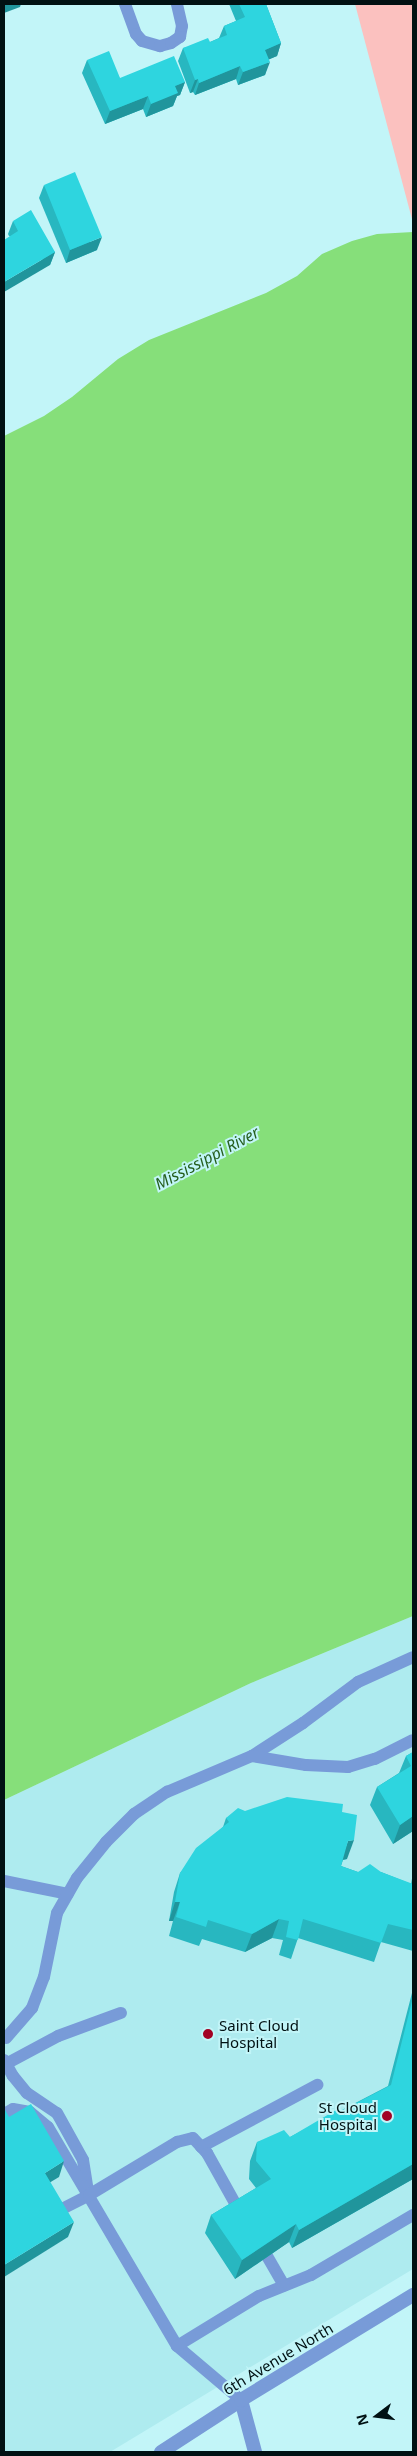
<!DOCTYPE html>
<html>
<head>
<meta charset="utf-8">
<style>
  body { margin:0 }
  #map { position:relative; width:417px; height:2456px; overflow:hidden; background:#c2f5f8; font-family:"Noto Sans",sans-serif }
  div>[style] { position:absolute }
  .built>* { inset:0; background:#aeebef }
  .green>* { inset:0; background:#fbc1bf }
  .water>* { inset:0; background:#86df7a }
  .service>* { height:12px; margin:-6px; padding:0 6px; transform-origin:6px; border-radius:6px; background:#789bd8 }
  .tertiary>* { height:14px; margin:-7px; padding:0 7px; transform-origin:7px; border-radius:7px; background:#789bd8 }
  .service-bridge>* { height:12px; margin:-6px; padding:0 6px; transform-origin:6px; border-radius:6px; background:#789bd8 }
  .wall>* { inset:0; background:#28b7c0 }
  .shaded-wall>* { inset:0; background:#20959c }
  .building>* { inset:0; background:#2ed5df }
  .dots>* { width:14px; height:14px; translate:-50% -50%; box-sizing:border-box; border:2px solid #c2f5f8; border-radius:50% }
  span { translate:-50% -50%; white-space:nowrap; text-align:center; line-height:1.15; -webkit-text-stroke:4px #c2f5f8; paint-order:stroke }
  .poi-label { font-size:15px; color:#011113 }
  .left { translate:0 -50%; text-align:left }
  .right { translate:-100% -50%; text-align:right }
  .street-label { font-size:15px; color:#011113 }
  .water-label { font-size:16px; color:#255e1d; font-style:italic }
  .frame { position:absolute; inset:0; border:5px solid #011113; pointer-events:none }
  .north { position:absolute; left:352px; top:2391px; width:50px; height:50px; -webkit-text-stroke:4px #c2f5f8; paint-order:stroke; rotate:255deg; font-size:14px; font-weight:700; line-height:20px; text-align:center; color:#011113 }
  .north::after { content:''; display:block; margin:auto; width:18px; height:22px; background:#011113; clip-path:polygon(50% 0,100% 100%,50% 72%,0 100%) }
</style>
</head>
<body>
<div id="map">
  <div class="built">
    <i style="clip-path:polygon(413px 1616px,413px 2269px,110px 2452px,4px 2452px,4px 1800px,251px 1683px)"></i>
  </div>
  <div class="green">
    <i style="clip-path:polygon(355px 4px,413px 4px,413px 223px)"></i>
  </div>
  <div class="water">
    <i style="clip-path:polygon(413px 232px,413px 1616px,251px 1683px,4px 1800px,4px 436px,44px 416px,72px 397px,118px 359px,149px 340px,266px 293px,297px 276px,322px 254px,352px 241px,377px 234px)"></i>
  </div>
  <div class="service">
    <i style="left:125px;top:4px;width:32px;rotate:70deg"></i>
    <i style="left:136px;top:34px;width:9px;rotate:49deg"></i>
    <i style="left:142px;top:41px;width:19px;rotate:16deg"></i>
    <i style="left:160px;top:46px;width:11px;rotate:-15deg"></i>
    <i style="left:171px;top:43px;width:11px;rotate:-34deg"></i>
    <i style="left:180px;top:37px;width:11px;rotate:-80deg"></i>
    <i style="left:182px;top:26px;width:23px;rotate:-103deg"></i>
    <i style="left:252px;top:1756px;width:61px;rotate:-32.9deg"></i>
    <i style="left:303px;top:1723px;width:69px;rotate:-36.7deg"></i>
    <i style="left:358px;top:1682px;width:60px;rotate:-24.4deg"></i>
    <i style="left:4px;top:1881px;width:65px;rotate:11.5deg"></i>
    <i style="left:6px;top:2038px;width:40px;rotate:-49deg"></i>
    <i style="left:32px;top:2008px;width:33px;rotate:-69deg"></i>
    <i style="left:44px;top:1977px;width:65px;rotate:-78.5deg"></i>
    <i style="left:57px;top:1913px;width:40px;rotate:-60.3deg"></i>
    <i style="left:77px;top:1878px;width:46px;rotate:-51.1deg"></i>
    <i style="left:106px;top:1842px;width:40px;rotate:-45deg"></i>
    <i style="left:134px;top:1814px;width:40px;rotate:-34deg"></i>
    <i style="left:167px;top:1792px;width:92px;rotate:-23deg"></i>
    <i style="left:252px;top:1756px;width:55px;rotate:9.5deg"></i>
    <i style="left:306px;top:1765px;width:42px;rotate:2.7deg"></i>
    <i style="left:348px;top:1767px;width:28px;rotate:-17deg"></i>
    <i style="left:375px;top:1759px;width:42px;rotate:-26.6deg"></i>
    <i style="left:4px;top:2065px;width:61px;rotate:-28.2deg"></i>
    <i style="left:58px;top:2036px;width:67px;rotate:-20.1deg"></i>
    <i style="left:13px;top:2076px;width:22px;rotate:51deg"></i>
    <i style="left:27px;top:2093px;width:36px;rotate:34deg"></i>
    <i style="left:57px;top:2113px;width:54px;rotate:61deg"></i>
    <i style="left:83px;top:2160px;width:30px;rotate:81deg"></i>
    <i style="left:4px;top:2114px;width:10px;rotate:-29deg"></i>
    <i style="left:13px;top:2109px;width:17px;rotate:10deg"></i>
    <i style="left:30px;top:2112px;width:23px;rotate:40deg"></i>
    <i style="left:48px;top:2127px;width:254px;rotate:59.5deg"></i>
    <i style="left:177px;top:2346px;width:84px;rotate:40.2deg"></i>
    <i style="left:201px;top:2147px;width:132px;rotate:-28.1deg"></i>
    <i style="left:54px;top:2213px;width:39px;rotate:-27deg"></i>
    <i style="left:89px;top:2195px;width:103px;rotate:-31.1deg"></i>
    <i style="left:177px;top:2142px;width:16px;rotate:-14deg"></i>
    <i style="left:193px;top:2138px;width:21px;rotate:47deg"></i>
    <i style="left:207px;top:2153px;width:68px;rotate:60.8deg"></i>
    <i style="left:267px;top:2256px;width:34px;rotate:60deg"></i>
    <i style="left:177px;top:2346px;width:96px;rotate:-31.4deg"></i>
    <i style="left:259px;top:2296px;width:56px;rotate:-22deg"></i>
    <i style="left:311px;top:2275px;width:118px;rotate:-30.5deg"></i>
  </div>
  <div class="tertiary">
    <i style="left:241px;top:2400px;width:54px;rotate:74.9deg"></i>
    <i style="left:161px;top:2452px;width:95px;rotate:-33deg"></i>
    <i style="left:241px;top:2400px;width:202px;rotate:-31.4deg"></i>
  </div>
  <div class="service-bridge">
    <i style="left:4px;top:2060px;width:18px;rotate:61deg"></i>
  </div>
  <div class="wall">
    <i style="clip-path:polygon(229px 4px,266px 4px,281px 43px,277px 56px,269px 59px,265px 75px,238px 85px,236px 79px,195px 95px,193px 92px,190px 93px,178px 61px,183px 48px,210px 42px,219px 38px,224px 26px,236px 21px)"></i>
    <i style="clip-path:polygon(87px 60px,120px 78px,185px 82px,180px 95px,177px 96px,173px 106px,146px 117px,143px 109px,105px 124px,82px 73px)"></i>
    <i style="clip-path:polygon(44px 185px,97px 250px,66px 263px,39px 198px)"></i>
    <i style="clip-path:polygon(13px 221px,55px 252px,50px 265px,9px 236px,8px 234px)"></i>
    <i style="clip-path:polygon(413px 1752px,413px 1831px,393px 1844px,370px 1805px,377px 1787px,399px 1773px,406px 1756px)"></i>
    <i style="clip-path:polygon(245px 1811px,342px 1812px,347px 1859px,343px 1860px,341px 1866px,358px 1872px,381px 1872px,411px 1884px,413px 1873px,413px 1951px,381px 1942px,374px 1962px,298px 1938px,291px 1959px,279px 1955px,283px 1940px,272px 1938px,245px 1952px,202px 1939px,199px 1946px,169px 1936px,173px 1921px,169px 1921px,174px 1892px,180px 1873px,223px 1827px,226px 1818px)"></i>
    <i style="clip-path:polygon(413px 1989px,413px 2179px,292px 2248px,289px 2242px,235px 2279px,205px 2233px,211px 2215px,256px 2188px,249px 2179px,250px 2161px,257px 2142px,290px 2137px,388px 2086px)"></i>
  </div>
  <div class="shaded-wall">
    <i style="clip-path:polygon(7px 4px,21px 4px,20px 7px,4px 13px,4px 5px)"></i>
    <i style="clip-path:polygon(281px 43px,277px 56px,261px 63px,265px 50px)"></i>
    <i style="clip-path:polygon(270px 62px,265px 75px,238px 85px,243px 72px)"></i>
    <i style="clip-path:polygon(240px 66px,236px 79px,195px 95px,199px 83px)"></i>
    <i style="clip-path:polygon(198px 79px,193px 92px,190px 93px,195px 80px)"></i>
    <i style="clip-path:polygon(185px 82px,180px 95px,177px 96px,173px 106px,146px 117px,151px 104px,175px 86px)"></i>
    <i style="clip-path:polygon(148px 96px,143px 109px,105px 124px,110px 111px)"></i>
    <i style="clip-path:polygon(102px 237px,97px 250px,66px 263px,70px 250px)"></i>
    <i style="clip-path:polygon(55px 252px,50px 265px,4px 292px,4px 282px)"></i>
    <i style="clip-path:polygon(413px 1816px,413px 1831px,393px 1844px,400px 1825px)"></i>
    <i style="clip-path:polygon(354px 1840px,347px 1859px,341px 1860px,348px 1841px)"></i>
    <i style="clip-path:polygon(175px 1902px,180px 1902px,173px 1921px,169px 1921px)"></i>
    <i style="clip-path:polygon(279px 1919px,272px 1938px,245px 1952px,252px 1934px)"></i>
    <i style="clip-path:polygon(64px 2161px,59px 2177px,39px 2189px,45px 2173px)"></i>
    <i style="clip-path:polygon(413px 2164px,413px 2179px,292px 2248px,299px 2230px)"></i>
    <i style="clip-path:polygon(74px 2222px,68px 2237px,4px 2277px,4px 2265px)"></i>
    <i style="clip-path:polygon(296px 2224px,289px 2242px,235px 2279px,242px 2260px)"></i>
  </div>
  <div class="building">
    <i style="clip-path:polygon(239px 4px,266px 4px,281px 43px,265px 50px,270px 62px,243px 72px,240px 66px,199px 83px,198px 79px,195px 80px,183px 48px,208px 38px,210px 42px,227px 35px,224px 26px,245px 17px)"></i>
    <i style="clip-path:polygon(109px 51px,120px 78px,174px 56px,185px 82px,175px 86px,178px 93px,151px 104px,148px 96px,110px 111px,87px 60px)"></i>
    <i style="clip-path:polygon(75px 172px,102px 237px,70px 250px,44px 185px)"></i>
    <i style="clip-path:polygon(31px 210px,55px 252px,4px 282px,4px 240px,18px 231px,13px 221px)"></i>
    <i style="clip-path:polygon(413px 1752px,413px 1816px,400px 1825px,377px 1787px,411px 1766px,406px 1756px)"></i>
    <i style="clip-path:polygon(287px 1797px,343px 1804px,342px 1812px,357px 1815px,354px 1840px,348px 1841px,341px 1866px,358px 1872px,370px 1864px,381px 1872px,413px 1884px,413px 1930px,388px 1924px,381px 1943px,303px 1919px,298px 1940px,286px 1937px,289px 1921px,279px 1919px,252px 1934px,208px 1920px,206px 1927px,176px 1917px,180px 1902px,175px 1902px,180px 1873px,196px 1848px,229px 1822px,226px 1818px,238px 1808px,245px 1811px)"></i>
    <i style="clip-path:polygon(413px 1997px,413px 2164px,299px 2230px,296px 2224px,242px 2260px,211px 2215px,271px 2179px,256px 2161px,257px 2142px,284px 2130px,290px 2137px,336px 2110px,339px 2112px,391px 2085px)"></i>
    <i style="clip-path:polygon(31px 2104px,64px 2161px,45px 2173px,74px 2222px,4px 2265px,4px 2108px,9px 2117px)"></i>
  </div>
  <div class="dots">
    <i style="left:208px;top:2034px;background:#a20224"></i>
    <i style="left:387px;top:2116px;background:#a20224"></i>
  </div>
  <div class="poi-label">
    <span class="left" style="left:219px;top:2034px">Saint Cloud<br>Hospital</span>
    <span class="right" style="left:377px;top:2116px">St Cloud<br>Hospital</span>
  </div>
  <div class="street-label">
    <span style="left:278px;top:2359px;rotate:-31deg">6th Avenue North</span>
  </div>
  <div class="water-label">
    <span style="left:207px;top:1158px;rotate:-28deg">Mississippi River</span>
  </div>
  <div class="frame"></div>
  <div class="north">N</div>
</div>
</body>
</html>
